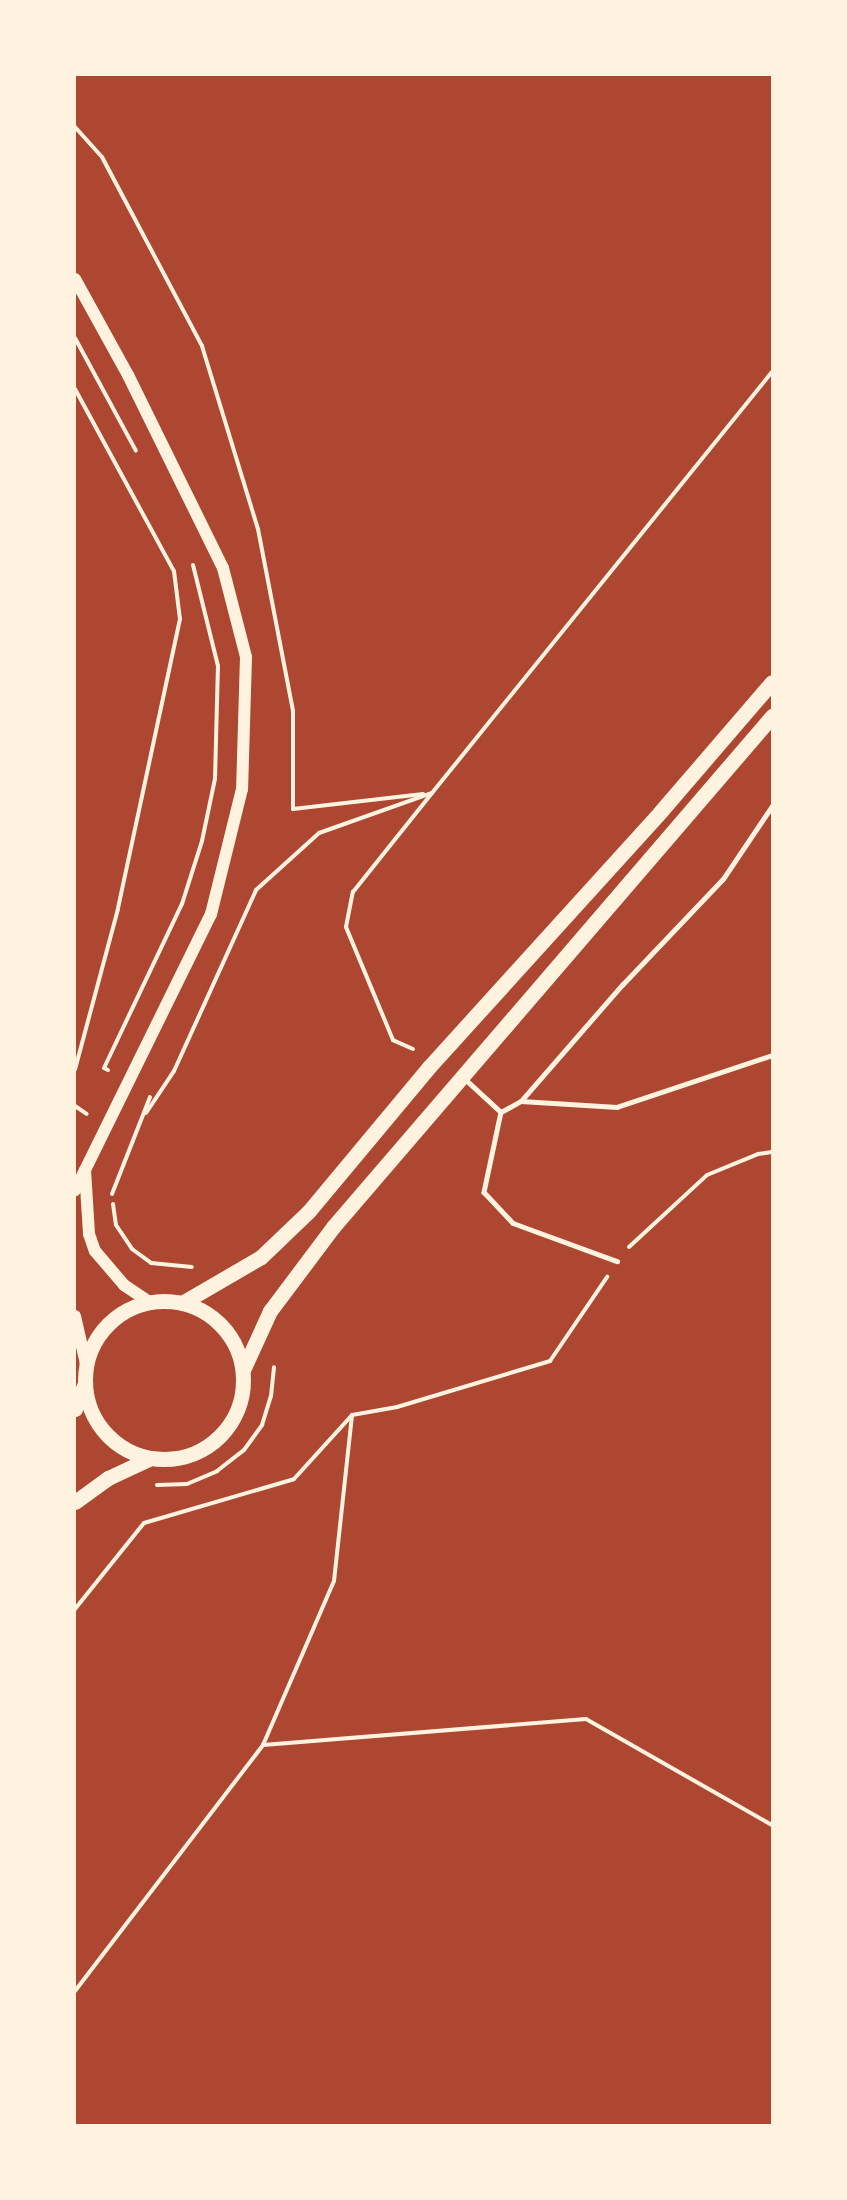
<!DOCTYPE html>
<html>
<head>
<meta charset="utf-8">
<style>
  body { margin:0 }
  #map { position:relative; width:847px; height:2200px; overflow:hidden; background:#c8553d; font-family:Overpass,sans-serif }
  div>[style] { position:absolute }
  .green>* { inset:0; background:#ae4732 }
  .path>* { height:4px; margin:-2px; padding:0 2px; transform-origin:2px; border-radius:2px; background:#fff3e0 }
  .service>* { height:4.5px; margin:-2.25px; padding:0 2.25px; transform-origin:2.25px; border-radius:2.25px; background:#fff3e0 }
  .secondary>* { height:12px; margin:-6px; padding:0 6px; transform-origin:6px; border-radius:6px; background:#fff3e0 }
  .primary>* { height:15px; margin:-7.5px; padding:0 7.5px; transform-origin:7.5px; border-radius:7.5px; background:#fff3e0 }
  .primary>.ring { margin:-7.5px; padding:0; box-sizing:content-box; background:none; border:15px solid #fff3e0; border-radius:50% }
  span { translate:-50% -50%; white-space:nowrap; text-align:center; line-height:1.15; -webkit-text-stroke:4.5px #fff3e0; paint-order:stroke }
  .frame { position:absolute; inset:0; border:76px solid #fff3e0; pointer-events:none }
</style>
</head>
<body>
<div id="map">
  <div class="green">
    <i style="clip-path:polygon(75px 75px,772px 75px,772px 2125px,75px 2125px)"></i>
  </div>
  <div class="path">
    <i style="left:75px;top:127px;width:40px;rotate:48deg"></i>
    <i style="left:102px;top:157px;width:214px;rotate:62.1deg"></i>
    <i style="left:202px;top:346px;width:191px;rotate:73deg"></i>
    <i style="left:258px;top:529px;width:185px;rotate:79.1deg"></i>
    <i style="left:293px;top:711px;width:98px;rotate:90deg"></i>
    <i style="left:293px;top:809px;width:131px;rotate:-6.6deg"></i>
    <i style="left:75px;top:338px;width:128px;rotate:61.6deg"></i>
    <i style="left:75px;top:389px;width:207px;rotate:61.5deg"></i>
    <i style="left:174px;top:571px;width:48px;rotate:82.9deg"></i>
    <i style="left:180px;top:619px;width:297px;rotate:102.1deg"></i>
    <i style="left:118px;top:909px;width:166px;rotate:105deg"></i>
    <i style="left:413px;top:1049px;width:22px;rotate:-156deg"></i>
    <i style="left:393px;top:1040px;width:122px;rotate:-112.6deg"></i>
    <i style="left:346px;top:927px;width:36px;rotate:-79deg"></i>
    <i style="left:353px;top:892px;width:127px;rotate:-51.4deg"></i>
    <i style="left:108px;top:1070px;width:4px;rotate:-153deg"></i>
    <i style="left:104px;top:1068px;width:182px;rotate:-64.6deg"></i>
    <i style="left:182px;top:904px;width:66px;rotate:-72.4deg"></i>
    <i style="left:202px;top:841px;width:63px;rotate:-78.2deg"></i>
    <i style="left:215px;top:779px;width:113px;rotate:-88.5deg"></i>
    <i style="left:218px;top:666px;width:104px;rotate:-103.9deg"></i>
    <i style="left:75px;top:1106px;width:14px;rotate:34deg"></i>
    <i style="left:146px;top:1113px;width:50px;rotate:-56.3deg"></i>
    <i style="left:174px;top:1071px;width:199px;rotate:-65.6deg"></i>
    <i style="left:256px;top:890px;width:85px;rotate:-42.1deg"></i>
    <i style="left:319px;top:833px;width:120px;rotate:-19.5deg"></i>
    <i style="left:432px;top:793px;width:541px;rotate:-51.08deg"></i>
    <i style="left:112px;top:1194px;width:104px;rotate:-68.6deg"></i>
    <i style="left:113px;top:1204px;width:21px;rotate:82deg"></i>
    <i style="left:116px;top:1225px;width:29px;rotate:56deg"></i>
    <i style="left:132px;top:1249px;width:24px;rotate:36deg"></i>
    <i style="left:151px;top:1263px;width:41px;rotate:5.6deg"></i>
    <i style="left:629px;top:1247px;width:106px;rotate:-42.7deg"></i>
    <i style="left:707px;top:1175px;width:55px;rotate:-22.4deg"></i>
    <i style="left:758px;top:1154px;width:14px;rotate:-8deg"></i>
    <i style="left:157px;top:1485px;width:30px;rotate:-2deg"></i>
    <i style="left:187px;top:1484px;width:33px;rotate:-23deg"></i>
    <i style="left:217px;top:1471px;width:34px;rotate:-38deg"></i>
    <i style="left:244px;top:1450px;width:31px;rotate:-54deg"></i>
    <i style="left:262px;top:1425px;width:30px;rotate:-73deg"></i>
    <i style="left:271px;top:1396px;width:29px;rotate:-84deg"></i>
    <i style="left:75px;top:1609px;width:110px;rotate:-51.3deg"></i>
    <i style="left:144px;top:1523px;width:156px;rotate:-16.3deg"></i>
    <i style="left:294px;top:1479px;width:86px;rotate:-47.8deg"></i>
    <i style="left:352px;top:1415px;width:46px;rotate:-10.1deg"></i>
    <i style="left:397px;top:1407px;width:160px;rotate:-16.7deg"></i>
    <i style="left:550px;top:1361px;width:102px;rotate:-55.8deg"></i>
    <i style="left:263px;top:1745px;width:324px;rotate:-4.6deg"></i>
    <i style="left:586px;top:1719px;width:214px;rotate:29.7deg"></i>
    <i style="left:75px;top:1991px;width:310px;rotate:-52.6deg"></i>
    <i style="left:263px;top:1745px;width:179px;rotate:-66.6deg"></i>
    <i style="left:334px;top:1581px;width:167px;rotate:-83.8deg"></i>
  </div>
  <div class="service">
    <i style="left:464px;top:1078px;width:50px;rotate:42.6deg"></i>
    <i style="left:521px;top:1101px;width:96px;rotate:3.6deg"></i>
    <i style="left:617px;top:1107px;width:163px;rotate:-18.5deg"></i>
    <i style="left:501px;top:1112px;width:23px;rotate:-29deg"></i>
    <i style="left:521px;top:1101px;width:154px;rotate:-49deg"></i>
    <i style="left:622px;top:985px;width:146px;rotate:-46.4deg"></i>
    <i style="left:723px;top:879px;width:88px;rotate:-56.1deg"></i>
    <i style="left:501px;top:1112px;width:82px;rotate:102deg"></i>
    <i style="left:484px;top:1192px;width:42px;rotate:46.9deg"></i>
    <i style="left:513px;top:1223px;width:111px;rotate:20.1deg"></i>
  </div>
  <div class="secondary">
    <i style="left:75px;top:279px;width:110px;rotate:61.1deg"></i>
    <i style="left:128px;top:375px;width:215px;rotate:63.8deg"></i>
    <i style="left:223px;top:568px;width:92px;rotate:75.5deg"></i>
    <i style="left:246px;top:657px;width:132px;rotate:91.7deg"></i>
    <i style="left:242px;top:789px;width:129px;rotate:103.9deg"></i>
    <i style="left:211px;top:914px;width:308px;rotate:116.2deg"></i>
    <i style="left:85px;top:1170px;width:64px;rotate:86.4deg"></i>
    <i style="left:89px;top:1234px;width:18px;rotate:71deg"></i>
    <i style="left:95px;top:1251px;width:45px;rotate:49.5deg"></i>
    <i style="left:124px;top:1285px;width:30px;rotate:34deg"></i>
    <i style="left:75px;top:1316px;width:49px;rotate:77.1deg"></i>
  </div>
  <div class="primary">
    <i class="ring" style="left:85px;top:1301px;width:143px;height:143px"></i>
    <i style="left:182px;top:1303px;width:91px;rotate:-30.2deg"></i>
    <i style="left:261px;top:1257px;width:66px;rotate:-43.8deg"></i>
    <i style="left:309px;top:1211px;width:187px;rotate:-50.2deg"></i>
    <i style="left:429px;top:1067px;width:345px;rotate:-47.8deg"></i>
    <i style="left:661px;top:811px;width:170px;rotate:-49.3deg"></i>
    <i style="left:243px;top:1370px;width:65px;rotate:-65.4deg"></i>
    <i style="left:270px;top:1311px;width:105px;rotate:-53.1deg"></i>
    <i style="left:333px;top:1227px;width:674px;rotate:-49.33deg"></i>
    <i style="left:75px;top:1409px;width:25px;rotate:-69deg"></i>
    <i style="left:75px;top:1502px;width:41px;rotate:-36deg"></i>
    <i style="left:108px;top:1478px;width:45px;rotate:-24.9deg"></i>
  </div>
  <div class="frame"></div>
</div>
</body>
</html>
